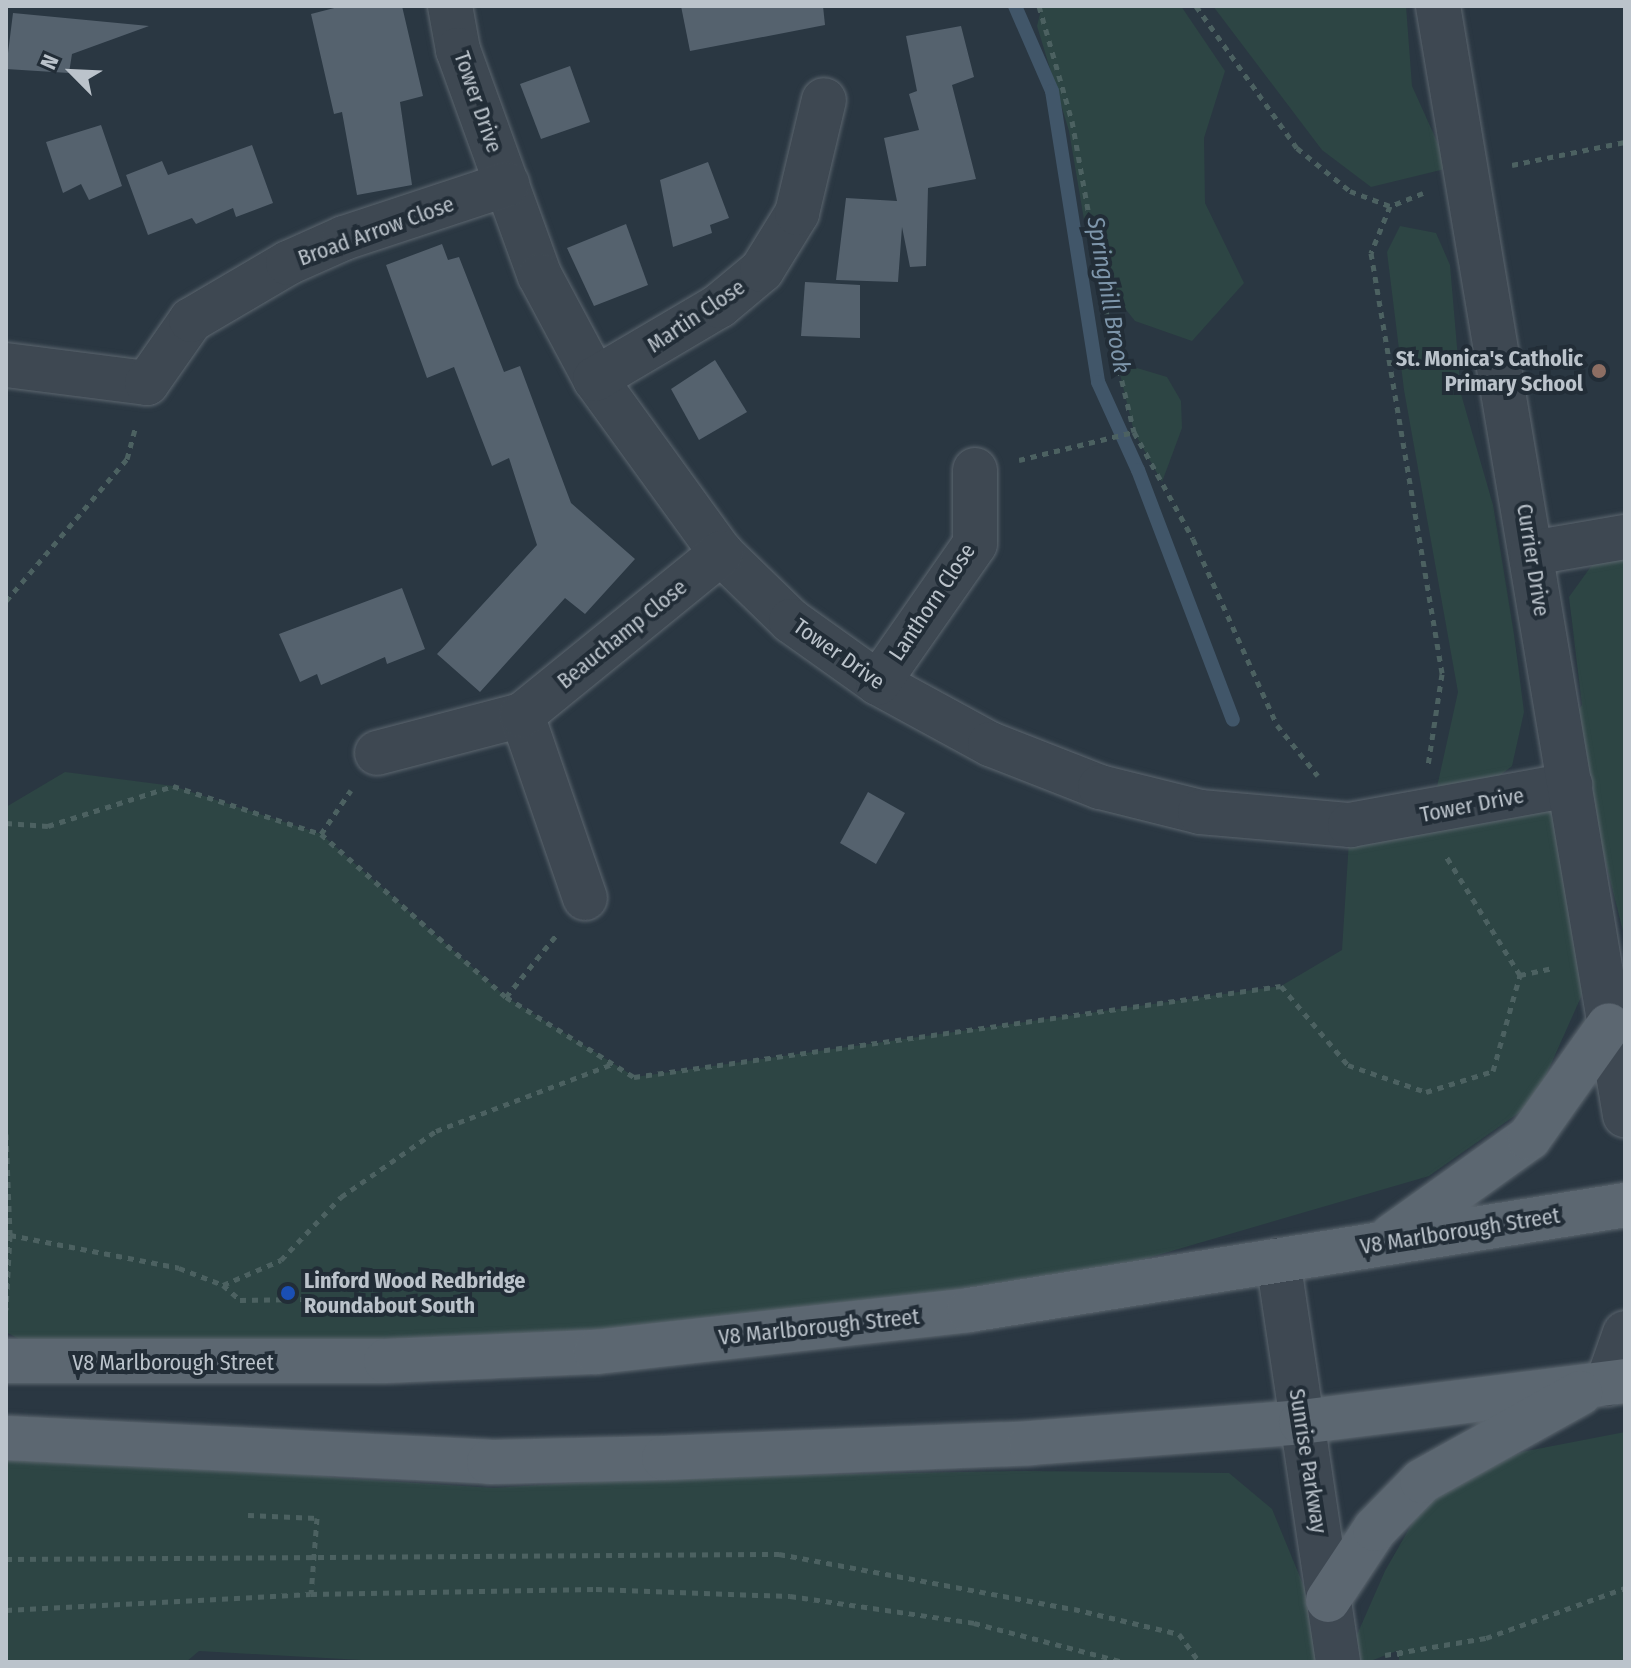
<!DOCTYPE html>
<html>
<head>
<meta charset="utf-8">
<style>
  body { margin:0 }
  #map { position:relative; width:1631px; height:1668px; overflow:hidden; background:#2a3742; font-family:"Fira Sans Condensed",sans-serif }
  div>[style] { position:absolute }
  .green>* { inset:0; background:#2d4544 }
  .stream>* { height:14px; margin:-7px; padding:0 7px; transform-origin:7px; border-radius:7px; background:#415669 }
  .building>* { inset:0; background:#55626e }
  .path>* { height:5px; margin-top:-2.5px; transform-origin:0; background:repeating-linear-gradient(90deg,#4c6161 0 6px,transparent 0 12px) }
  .roads { filter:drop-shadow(0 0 2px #5c666f) drop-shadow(0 0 2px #5c666f) }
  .minor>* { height:44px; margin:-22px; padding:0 22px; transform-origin:22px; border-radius:22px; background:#3e4852 }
  .major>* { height:44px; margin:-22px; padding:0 22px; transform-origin:22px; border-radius:22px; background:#5c6771 }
  .dots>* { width:22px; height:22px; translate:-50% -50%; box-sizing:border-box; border:4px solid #222d37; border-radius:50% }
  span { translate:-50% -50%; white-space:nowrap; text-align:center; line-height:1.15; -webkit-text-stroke:8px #222d37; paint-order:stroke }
  .street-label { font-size:22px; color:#bbc3cb }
  .poi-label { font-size:22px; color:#bbc3cb; font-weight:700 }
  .right { translate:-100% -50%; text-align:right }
  .left { translate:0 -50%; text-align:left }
  .water-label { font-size:24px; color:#7e96ab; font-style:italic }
  .frame { position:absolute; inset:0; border:8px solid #bbc3cb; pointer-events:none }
  .north { position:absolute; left:32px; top:32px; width:80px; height:80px; -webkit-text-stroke:6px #222d37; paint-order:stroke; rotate:294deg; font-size:22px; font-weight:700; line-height:32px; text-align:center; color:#bbc3cb }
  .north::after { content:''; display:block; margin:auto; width:28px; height:36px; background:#bbc3cb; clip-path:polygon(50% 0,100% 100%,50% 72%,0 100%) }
</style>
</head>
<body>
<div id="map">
  <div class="green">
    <i style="clip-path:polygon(1042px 6px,1181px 6px,1225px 71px,1204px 138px,1205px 203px,1244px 283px,1192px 341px,1135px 321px,1092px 267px,1069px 131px,1037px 26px)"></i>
    <i style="clip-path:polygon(1213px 6px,1406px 6px,1412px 86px,1449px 168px,1371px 187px,1322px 150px)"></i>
    <i style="clip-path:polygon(1400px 226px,1436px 233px,1450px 265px,1461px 394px,1493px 505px,1514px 634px,1524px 712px,1512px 766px,1489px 784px,1437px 787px,1458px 692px,1404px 390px,1387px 252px)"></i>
    <i style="clip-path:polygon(1117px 362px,1167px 377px,1181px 401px,1182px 428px,1162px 482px,1134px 432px)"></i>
    <i style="clip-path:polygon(1625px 558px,1625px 939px,1570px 721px,1582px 705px,1569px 597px,1592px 565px)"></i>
    <i style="clip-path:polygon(65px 772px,173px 786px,321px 834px,506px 997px,635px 1077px,1281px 986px,1342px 950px,1350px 825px,1570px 785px,1598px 959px,1534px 1102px,1429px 1176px,969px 1310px,65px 1364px,6px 1332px,6px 807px)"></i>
    <i style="clip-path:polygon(1625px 1432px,1625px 1662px,1399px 1662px,1399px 1650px,1368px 1662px,1345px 1662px,1385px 1571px,1430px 1492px,1522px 1452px)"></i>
    <i style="clip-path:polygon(6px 1438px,339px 1478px,494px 1488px,667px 1477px,1024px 1471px,1229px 1473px,1272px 1509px,1335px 1662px,397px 1662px,199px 1651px,186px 1662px,6px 1662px)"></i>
  </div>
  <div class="stream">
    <i style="left:1015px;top:6px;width:93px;rotate:66.5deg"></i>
    <i style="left:1052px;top:91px;width:295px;rotate:81deg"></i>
    <i style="left:1098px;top:382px;width:97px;rotate:65.6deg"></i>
    <i style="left:1138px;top:470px;width:267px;rotate:69.2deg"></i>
  </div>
  <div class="building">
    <i style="clip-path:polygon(342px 6px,402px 6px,423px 96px,400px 102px,412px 185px,357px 195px,342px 112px,334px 114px,311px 14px)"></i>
    <i style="clip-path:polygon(681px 6px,823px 6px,825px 25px,690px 51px)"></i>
    <i style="clip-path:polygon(13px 13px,149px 26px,72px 54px,69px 73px,6px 69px)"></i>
    <i style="clip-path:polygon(961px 26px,974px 77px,952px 85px,976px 179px,928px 188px,926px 266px,910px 267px,902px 227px,898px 282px,836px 280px,846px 198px,897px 201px,884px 138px,919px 130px,909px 94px,917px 91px,906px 36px)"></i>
    <i style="clip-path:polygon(570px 66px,590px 122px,541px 139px,520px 84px)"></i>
    <i style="clip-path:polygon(101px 125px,122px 186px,89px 200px,81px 184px,63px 193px,46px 142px)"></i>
    <i style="clip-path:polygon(252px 145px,273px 203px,236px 217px,233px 208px,196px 224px,192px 218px,148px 235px,126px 175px,162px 161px,168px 175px)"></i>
    <i style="clip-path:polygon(708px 162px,729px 218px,710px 225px,712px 233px,673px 247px,660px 180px)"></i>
    <i style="clip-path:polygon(626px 224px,648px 285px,594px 306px,567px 248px)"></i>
    <i style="clip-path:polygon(442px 244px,448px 260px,459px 257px,504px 372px,520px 366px,571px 503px,635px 559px,585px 614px,565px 598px,480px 692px,437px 654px,537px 545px,509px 458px,492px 466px,454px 367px,427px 378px,386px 265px)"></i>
    <i style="clip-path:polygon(805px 282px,860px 285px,860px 338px,801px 336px)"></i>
    <i style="clip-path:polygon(715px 360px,747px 412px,699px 440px,671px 389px)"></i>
    <i style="clip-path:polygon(402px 588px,425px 649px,387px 664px,385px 657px,321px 685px,317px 674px,300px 682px,279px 634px)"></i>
    <i style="clip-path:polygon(868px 792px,905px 813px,876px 864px,840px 843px)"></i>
  </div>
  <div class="path">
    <i style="left:1039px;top:6px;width:120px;rotate:74deg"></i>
    <i style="left:1072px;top:121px;width:204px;rotate:79.8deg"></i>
    <i style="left:1108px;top:322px;width:113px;rotate:76.7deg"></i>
    <i style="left:1134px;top:432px;width:122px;rotate:61.1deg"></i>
    <i style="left:1193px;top:539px;width:204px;rotate:65.7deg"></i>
    <i style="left:1277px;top:725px;width:65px;rotate:51.2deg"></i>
    <i style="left:1196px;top:6px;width:174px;rotate:54.6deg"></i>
    <i style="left:1297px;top:148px;width:68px;rotate:39.1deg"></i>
    <i style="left:1350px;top:191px;width:43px;rotate:20.6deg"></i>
    <i style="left:1512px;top:165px;width:115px;rotate:-11.5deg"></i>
    <i style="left:1423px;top:193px;width:35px;rotate:158deg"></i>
    <i style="left:1390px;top:206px;width:51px;rotate:112deg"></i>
    <i style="left:1371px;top:253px;width:427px;rotate:80.4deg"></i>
    <i style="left:1442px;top:674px;width:93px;rotate:98.7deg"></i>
    <i style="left:1019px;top:460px;width:118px;rotate:-13.7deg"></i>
    <i style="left:6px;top:601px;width:187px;rotate:-49.6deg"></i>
    <i style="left:127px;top:459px;width:34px;rotate:-75deg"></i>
    <i style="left:6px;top:823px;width:42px;rotate:4.1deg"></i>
    <i style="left:48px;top:826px;width:131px;rotate:-17.7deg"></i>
    <i style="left:173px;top:786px;width:156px;rotate:18deg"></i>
    <i style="left:321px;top:834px;width:247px;rotate:41.4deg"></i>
    <i style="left:506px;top:997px;width:151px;rotate:32deg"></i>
    <i style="left:634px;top:1077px;width:653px;rotate:-8.01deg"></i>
    <i style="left:1281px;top:986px;width:104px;rotate:49.7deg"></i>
    <i style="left:1348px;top:1065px;width:83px;rotate:19.1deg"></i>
    <i style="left:1426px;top:1092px;width:70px;rotate:-17.4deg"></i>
    <i style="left:1493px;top:1071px;width:100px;rotate:-74.3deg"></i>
    <i style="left:1520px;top:975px;width:140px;rotate:-121.9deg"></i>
    <i style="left:321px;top:834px;width:53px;rotate:-55.7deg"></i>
    <i style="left:1520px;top:975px;width:35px;rotate:-12deg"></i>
    <i style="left:506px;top:997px;width:82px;rotate:-50.9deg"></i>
    <i style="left:6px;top:1134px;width:101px;rotate:87.7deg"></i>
    <i style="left:10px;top:1235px;width:75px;rotate:93.1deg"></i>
    <i style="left:10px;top:1235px;width:172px;rotate:11deg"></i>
    <i style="left:179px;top:1268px;width:47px;rotate:21.1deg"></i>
    <i style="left:223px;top:1285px;width:23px;rotate:41deg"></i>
    <i style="left:240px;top:1300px;width:65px;rotate:-0.9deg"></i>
    <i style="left:223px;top:1285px;width:63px;rotate:-23.3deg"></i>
    <i style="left:281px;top:1260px;width:87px;rotate:-46.4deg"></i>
    <i style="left:341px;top:1197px;width:116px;rotate:-34.8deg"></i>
    <i style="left:436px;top:1131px;width:188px;rotate:-20.8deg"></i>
    <i style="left:248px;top:1515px;width:69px;rotate:2.5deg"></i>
    <i style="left:317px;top:1518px;width:76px;rotate:94.5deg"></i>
    <i style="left:6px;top:1559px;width:773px;rotate:-0.37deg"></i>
    <i style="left:779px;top:1554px;width:300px;rotate:10.6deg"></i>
    <i style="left:1074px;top:1609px;width:108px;rotate:13.4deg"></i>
    <i style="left:1179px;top:1634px;width:34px;rotate:54deg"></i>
    <i style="left:6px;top:1610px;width:305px;rotate:-3deg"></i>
    <i style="left:311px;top:1594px;width:285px;rotate:-1deg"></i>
    <i style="left:596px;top:1589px;width:194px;rotate:2.1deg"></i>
    <i style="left:790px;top:1596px;width:186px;rotate:8.3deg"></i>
    <i style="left:974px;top:1623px;width:155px;rotate:14.6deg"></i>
    <i style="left:1399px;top:1650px;width:12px;rotate:81deg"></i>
    <i style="left:1385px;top:1655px;width:102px;rotate:-9.6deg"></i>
    <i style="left:1486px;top:1638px;width:148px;rotate:-19.8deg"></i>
  </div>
  <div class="roads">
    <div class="minor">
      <i style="left:450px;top:6px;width:45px;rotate:79.7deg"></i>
      <i style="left:458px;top:50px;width:240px;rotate:70.1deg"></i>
      <i style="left:540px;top:276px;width:117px;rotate:61.9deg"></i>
      <i style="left:595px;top:379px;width:215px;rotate:54.1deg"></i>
      <i style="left:721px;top:553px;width:98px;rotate:44.2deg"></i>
      <i style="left:791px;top:621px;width:107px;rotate:35.5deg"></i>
      <i style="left:878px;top:683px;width:128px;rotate:28.6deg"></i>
      <i style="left:990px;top:744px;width:118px;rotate:21.4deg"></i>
      <i style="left:1100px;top:787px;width:103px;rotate:14deg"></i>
      <i style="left:1200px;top:812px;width:151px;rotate:5deg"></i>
      <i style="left:1350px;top:825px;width:224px;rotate:-10.3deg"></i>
      <i style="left:1438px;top:6px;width:1125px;rotate:80.43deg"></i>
      <i style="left:6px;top:365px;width:142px;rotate:7.3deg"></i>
      <i style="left:147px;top:383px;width:77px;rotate:-55.1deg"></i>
      <i style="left:191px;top:320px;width:113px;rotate:-30.4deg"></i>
      <i style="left:288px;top:263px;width:61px;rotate:-24.1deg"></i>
      <i style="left:344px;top:238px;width:172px;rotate:-18.3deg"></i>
      <i style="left:595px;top:379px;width:144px;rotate:-30.5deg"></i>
      <i style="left:719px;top:306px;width:56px;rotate:-39.9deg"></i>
      <i style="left:762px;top:270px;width:67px;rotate:-58.4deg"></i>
      <i style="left:797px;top:213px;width:116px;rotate:-76.6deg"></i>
      <i style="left:1532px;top:553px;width:94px;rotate:-9.8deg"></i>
      <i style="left:878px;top:683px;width:169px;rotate:-55.1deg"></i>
      <i style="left:975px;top:544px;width:74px;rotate:-90deg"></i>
      <i style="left:377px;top:753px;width:150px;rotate:-14.7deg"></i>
      <i style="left:585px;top:898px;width:194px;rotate:-109deg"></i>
      <i style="left:522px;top:715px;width:257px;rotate:-39.1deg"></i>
      <i style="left:1278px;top:1260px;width:406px;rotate:81.5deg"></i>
      <i style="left:1607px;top:1384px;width:54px;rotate:-70.6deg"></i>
    </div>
    <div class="major">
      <i style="left:1392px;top:1236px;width:168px;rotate:-35.6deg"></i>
      <i style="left:1529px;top:1138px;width:138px;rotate:-54.7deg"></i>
      <i style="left:6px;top:1361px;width:380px"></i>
      <i style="left:386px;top:1361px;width:210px;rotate:-2.5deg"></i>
      <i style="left:596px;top:1352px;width:375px;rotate:-6.4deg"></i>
      <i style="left:969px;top:1310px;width:664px;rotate:-9.09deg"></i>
      <i style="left:6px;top:1438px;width:484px;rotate:2.8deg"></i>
      <i style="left:489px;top:1462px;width:175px;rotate:-1.3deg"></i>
      <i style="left:664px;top:1458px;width:367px;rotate:-2.3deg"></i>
      <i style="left:1031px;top:1443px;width:271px;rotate:-4.4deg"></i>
      <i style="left:1301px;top:1422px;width:327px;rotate:-7.2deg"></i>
      <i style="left:1328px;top:1600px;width:85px;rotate:-56.5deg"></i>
      <i style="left:1375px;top:1529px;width:67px;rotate:-45.6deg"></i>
      <i style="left:1422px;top:1481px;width:181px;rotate:-29.1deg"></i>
    </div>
  </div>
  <div class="dots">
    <i style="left:1599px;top:371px;background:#8d6e63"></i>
    <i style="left:288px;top:1293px;background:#1a4fb4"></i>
  </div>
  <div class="street-label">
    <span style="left:478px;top:102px;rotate:71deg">Tower Drive</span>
    <span style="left:376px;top:231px;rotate:-20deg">Broad Arrow Close</span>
    <span style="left:696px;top:316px;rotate:-34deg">Martin Close</span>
    <span style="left:1533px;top:560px;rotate:81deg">Currier Drive</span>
    <span style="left:932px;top:602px;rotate:-56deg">Lanthorn Close</span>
    <span style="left:622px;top:634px;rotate:-39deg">Beauchamp Close</span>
    <span style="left:839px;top:654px;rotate:35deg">Tower Drive</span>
    <span style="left:1472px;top:805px;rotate:-11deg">Tower Drive</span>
    <span style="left:1460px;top:1231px;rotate:-9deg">V8 Marlborough Street</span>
    <span style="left:819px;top:1327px;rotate:-6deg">V8 Marlborough Street</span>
    <span style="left:173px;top:1363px">V8 Marlborough Street</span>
    <span style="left:1308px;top:1461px;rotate:81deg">Sunrise Parkway</span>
  </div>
  <div class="poi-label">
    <span class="right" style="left:1583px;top:371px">St. Monica's Catholic<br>Primary School</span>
    <span class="left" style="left:304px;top:1293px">Linford Wood Redbridge<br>Roundabout South</span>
  </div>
  <div class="water-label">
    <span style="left:1108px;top:295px;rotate:80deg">Springhill Brook</span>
  </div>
  <div class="frame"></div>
  <div class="north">N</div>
</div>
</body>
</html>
